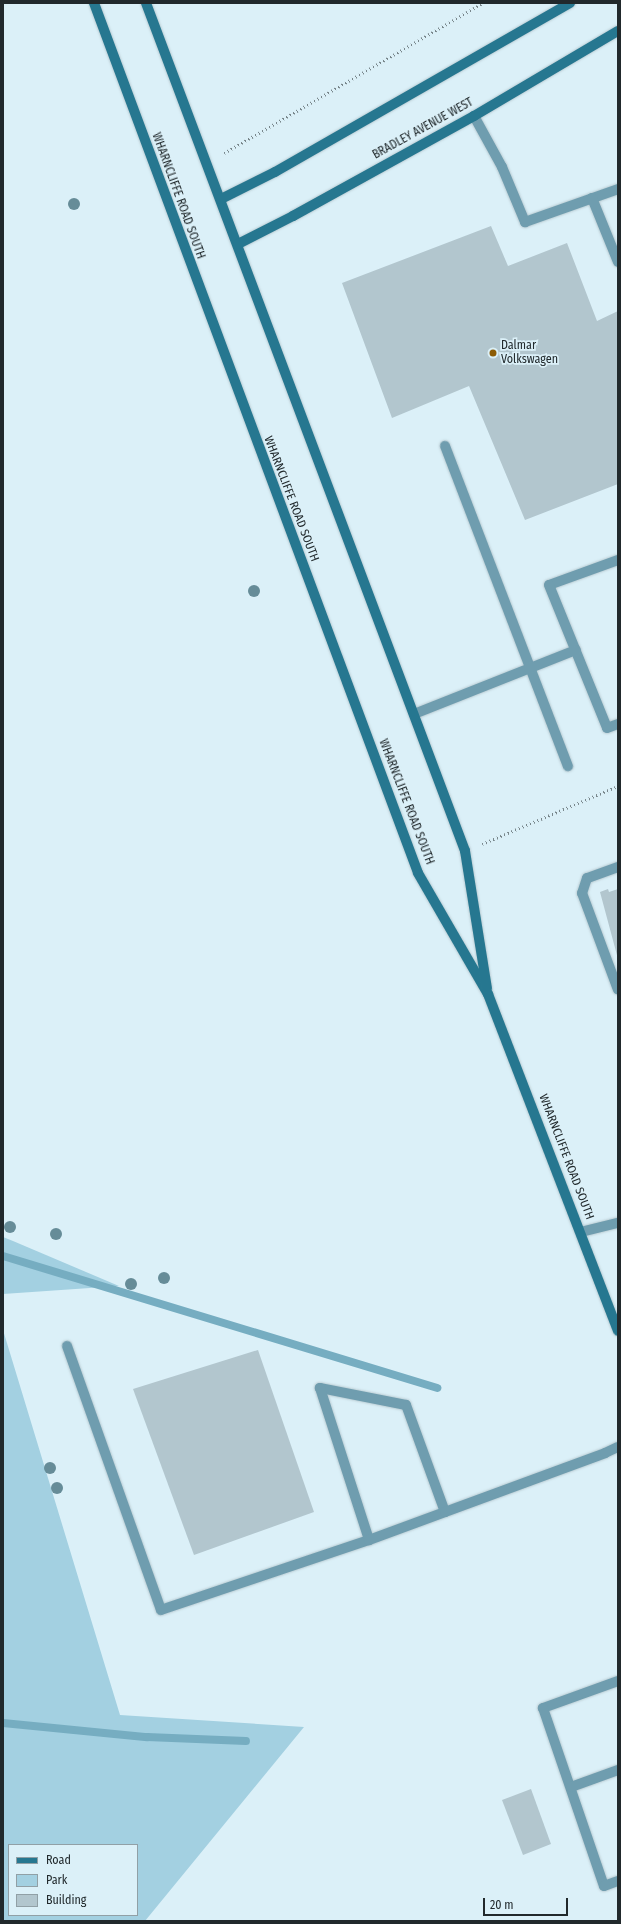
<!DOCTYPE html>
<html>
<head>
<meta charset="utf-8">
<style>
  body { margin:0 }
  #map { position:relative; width:621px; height:1924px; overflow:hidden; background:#dbf0f8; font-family:"Fira Sans Condensed",sans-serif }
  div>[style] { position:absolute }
  .green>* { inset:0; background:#a3d0e1 }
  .stream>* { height:8px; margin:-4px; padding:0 4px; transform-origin:4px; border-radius:4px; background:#76adc1 }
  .building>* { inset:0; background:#b2c6ce }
  .path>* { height:2.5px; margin-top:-1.25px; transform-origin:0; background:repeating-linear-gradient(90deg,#79878c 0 1px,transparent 0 4px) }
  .roads { filter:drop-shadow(0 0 1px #baccd3) drop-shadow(0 0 1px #baccd3) }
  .lane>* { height:10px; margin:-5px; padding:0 5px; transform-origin:5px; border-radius:5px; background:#6f9daf }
  .secondary>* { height:10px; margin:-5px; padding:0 5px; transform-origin:5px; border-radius:5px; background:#267790 }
  .trees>* { width:12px; height:12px; margin:-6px; border-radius:50%; background:#668c98 }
  .dots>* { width:11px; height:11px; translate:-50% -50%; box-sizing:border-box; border:2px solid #dbf0f8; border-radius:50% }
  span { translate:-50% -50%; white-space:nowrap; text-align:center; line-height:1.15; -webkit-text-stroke:3.5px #dbf0f8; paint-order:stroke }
  .street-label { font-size:12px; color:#21292c }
  .poi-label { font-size:12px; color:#21292c }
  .left { translate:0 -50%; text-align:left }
  .frame { position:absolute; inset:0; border:4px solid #21292c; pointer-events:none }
  .legend { position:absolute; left:8px; top:1844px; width:130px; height:72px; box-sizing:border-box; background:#dbf0f8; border:1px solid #91a0a6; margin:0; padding:5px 7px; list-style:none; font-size:12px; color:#21292c }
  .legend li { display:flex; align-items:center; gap:8px; height:20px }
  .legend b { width:20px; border:1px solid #91a0a6 }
  .scale { position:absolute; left:483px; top:1898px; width:85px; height:18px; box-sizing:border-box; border:2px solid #21292c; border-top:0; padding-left:5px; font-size:12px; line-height:14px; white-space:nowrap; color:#21292c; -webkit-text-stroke:3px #dbf0f8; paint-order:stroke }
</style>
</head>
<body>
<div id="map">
  <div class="green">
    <i style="clip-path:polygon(3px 1237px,13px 1241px,119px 1286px,3px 1294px)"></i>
    <i style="clip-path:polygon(evenodd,3px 1330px,120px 1715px,304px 1727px,145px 1921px,3px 1921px,3px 1330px,9px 1845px,137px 1845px,137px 1915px,9px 1915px,9px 1845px)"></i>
  </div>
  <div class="stream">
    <i style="left:3px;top:1256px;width:454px;rotate:16.9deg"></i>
    <i style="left:3px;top:1723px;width:145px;rotate:5.6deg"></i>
    <i style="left:147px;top:1737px;width:99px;rotate:2.3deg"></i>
  </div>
  <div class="building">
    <i style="clip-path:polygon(491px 226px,508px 266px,567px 243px,597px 321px,618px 311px,618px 484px,525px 520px,469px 386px,392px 418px,342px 283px)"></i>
    <i style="clip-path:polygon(608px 889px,609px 892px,618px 889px,618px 959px,600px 892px)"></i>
    <i style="clip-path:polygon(258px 1350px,314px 1512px,194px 1555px,133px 1389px)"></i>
    <i style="clip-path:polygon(531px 1789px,551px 1844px,523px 1855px,502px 1800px)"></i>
  </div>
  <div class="path">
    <i style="left:224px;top:153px;width:299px;rotate:-30.1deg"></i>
    <i style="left:482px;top:844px;width:148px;rotate:-23.1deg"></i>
  </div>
  <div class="roads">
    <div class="lane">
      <i style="left:474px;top:116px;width:58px;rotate:61.2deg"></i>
      <i style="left:502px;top:167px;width:60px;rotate:67.3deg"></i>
      <i style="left:525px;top:222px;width:99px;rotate:-19.5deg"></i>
      <i style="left:592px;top:198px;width:69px;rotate:67.9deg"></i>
      <i style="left:445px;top:446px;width:343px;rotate:69deg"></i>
      <i style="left:618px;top:560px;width:73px;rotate:160.1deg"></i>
      <i style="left:549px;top:585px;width:154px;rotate:67.9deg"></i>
      <i style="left:607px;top:728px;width:12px;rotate:-20deg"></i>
      <i style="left:414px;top:714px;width:174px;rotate:-21.6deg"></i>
      <i style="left:618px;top:867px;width:33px;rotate:160deg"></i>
      <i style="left:587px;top:878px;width:16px;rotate:108deg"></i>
      <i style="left:582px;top:893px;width:103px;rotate:69.6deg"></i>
      <i style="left:581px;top:1232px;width:38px;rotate:-14deg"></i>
      <i style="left:67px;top:1346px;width:280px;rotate:70.4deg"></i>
      <i style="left:161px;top:1610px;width:219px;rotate:-18.6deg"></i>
      <i style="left:445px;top:1512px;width:114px;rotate:-110deg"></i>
      <i style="left:406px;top:1405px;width:88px;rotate:-168.8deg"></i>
      <i style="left:320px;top:1388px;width:160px;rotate:72.1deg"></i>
      <i style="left:369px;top:1540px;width:81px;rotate:-20.2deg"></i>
      <i style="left:445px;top:1512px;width:171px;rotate:-20.2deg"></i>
      <i style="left:605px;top:1453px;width:14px;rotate:-25deg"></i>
      <i style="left:618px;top:1681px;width:80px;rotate:160.2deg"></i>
      <i style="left:543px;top:1708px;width:188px;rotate:71.1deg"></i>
      <i style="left:604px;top:1886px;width:15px;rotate:-20deg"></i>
      <i style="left:571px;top:1787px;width:50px;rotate:-19.9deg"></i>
    </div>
    <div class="secondary">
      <i style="left:94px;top:3px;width:928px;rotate:69.57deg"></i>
      <i style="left:418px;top:873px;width:140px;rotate:60deg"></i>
      <i style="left:488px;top:994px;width:361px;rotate:68.9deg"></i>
      <i style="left:146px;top:3px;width:906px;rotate:69.38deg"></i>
      <i style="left:465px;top:851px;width:139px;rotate:80.9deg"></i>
      <i style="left:221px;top:199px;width:60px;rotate:-26.6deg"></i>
      <i style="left:275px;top:172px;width:340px;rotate:-29.8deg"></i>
      <i style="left:238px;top:244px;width:62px;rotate:-27deg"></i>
      <i style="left:293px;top:216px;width:207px;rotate:-28.9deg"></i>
      <i style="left:474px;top:116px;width:167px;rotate:-30.6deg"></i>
    </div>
  </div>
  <div class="trees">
    <i style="left:74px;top:204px"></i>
    <i style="left:254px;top:591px"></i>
    <i style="left:10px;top:1227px"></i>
    <i style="left:56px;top:1234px"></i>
    <i style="left:164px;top:1278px"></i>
    <i style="left:131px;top:1284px"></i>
    <i style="left:50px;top:1468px"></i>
    <i style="left:57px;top:1488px"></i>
  </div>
  <div class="dots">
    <i style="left:493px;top:353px;background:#8c5c05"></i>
  </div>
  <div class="street-label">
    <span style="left:423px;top:129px;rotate:-29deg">BRADLEY AVENUE WEST</span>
    <span style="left:178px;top:196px;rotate:70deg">WHARNCLIFFE ROAD SOUTH</span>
    <span style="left:291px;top:499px;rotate:69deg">WHARNCLIFFE ROAD SOUTH</span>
    <span style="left:406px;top:802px;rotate:69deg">WHARNCLIFFE ROAD SOUTH</span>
    <span style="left:566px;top:1157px;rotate:69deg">WHARNCLIFFE ROAD SOUTH</span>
  </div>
  <div class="poi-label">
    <span class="left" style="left:501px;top:353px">Dalmar<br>Volkswagen</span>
  </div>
  <div class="frame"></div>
  <ul class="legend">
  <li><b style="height:5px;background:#267790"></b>Road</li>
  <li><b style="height:11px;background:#a3d0e1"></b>Park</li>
  <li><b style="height:11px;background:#b2c6ce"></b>Building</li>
  </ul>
  <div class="scale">20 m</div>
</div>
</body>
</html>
